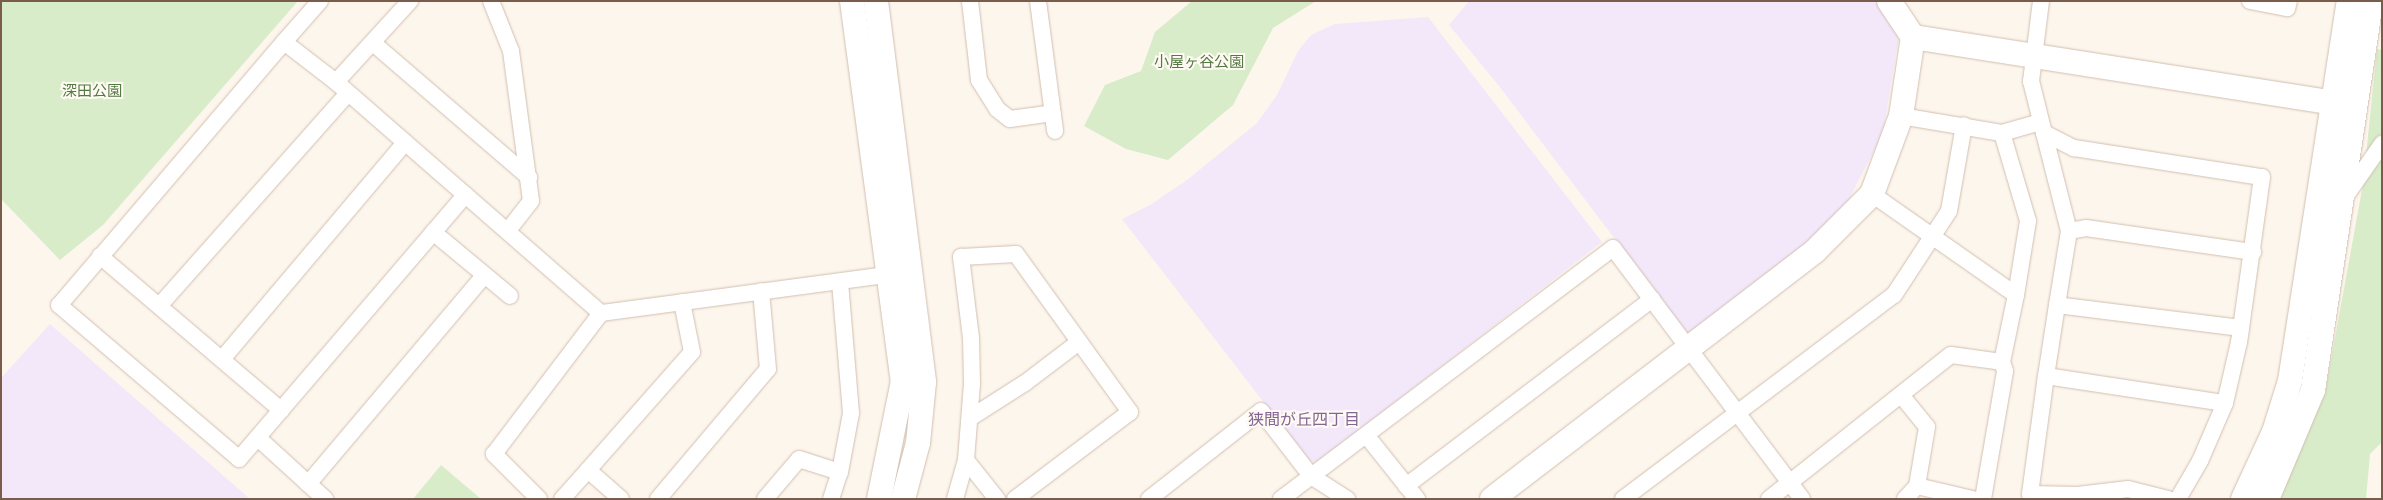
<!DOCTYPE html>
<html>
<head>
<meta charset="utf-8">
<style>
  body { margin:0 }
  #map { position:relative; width:2383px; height:500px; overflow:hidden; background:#fdf6ec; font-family:"Golos Text","Noto Sans JP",sans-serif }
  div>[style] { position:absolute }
  .education>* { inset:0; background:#f3e8fa }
  .green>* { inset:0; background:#d8ecc9 }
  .roads { filter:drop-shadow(0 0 1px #d1beb0) drop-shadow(0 0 1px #d1beb0) }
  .street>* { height:16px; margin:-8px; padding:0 8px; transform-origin:8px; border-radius:8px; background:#fff }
  .secondary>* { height:24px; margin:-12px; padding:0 12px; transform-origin:12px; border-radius:12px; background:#fff }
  span { translate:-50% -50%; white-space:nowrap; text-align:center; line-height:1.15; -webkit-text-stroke:4px #fffaf3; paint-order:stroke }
  .park-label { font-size:15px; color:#537a41 }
  .neighbourhood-label { font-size:16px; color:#846695 }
  .frame { position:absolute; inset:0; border:2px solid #7a5c4d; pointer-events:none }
</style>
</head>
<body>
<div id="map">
  <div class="education">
    <i style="clip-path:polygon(1469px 1px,1876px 1px,1897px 28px,1899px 36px,1883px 133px,1840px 217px,1687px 334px,1499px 86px,1449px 25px)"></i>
    <i style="clip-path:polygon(1428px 17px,1602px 242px,1318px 462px,1309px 461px,1122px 219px,1150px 205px,1187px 180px,1257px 123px,1277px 95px,1298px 51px,1311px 35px,1335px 24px)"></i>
    <i style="clip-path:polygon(50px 324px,250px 499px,1px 499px,1px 378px)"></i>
  </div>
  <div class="green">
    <i style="clip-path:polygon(1px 1px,298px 1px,103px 225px,60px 260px,1px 199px)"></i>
    <i style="clip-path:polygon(1192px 1px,1316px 1px,1273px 28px,1233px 105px,1168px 160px,1126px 149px,1084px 126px,1105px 85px,1141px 71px,1155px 32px)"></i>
    <i style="clip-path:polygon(2377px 49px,2382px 50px,2382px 442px,2370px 454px,2366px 499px,2278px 499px,2325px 393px,2363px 184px)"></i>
    <i style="clip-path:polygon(441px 465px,481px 499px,413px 499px)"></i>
  </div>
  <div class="roads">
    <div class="street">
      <i style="left:320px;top:1px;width:55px;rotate:131.3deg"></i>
      <i style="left:284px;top:42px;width:66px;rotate:37.6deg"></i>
      <i style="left:336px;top:82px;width:352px;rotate:41.1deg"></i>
      <i style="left:601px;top:313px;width:301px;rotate:-7.6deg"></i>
      <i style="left:491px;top:1px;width:54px;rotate:68.2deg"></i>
      <i style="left:511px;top:51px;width:151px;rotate:82.4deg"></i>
      <i style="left:531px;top:201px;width:37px;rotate:128deg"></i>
      <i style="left:970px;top:1px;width:80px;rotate:83.5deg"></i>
      <i style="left:979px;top:80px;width:34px;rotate:58deg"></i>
      <i style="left:997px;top:109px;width:16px;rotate:38deg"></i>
      <i style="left:1010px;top:119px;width:43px;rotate:-7.9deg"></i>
      <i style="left:1038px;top:1px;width:131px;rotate:82.5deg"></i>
      <i style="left:2041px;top:1px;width:81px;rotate:97.1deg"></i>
      <i style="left:2031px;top:81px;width:54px;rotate:76deg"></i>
      <i style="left:2044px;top:133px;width:34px;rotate:27deg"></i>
      <i style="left:2074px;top:148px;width:190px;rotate:8.8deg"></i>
      <i style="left:2262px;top:177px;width:167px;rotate:97.9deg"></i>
      <i style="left:2239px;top:342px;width:63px;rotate:102.9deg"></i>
      <i style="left:2250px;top:1px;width:38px;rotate:11deg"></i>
      <i style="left:2287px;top:8px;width:7px;rotate:-74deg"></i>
      <i style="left:284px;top:42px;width:346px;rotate:130.5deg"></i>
      <i style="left:59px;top:305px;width:237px;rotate:40.5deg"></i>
      <i style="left:239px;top:459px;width:348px;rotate:-49.4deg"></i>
      <i style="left:373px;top:43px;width:206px;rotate:40.7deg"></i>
      <i style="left:336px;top:82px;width:110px;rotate:-47.6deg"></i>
      <i style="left:1901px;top:116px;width:102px;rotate:9.6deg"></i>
      <i style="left:2002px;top:133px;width:40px;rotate:-16deg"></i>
      <i style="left:2002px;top:133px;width:92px;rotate:73.5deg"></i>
      <i style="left:2028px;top:221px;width:75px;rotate:99.2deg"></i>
      <i style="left:2044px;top:133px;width:101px;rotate:75.7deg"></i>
      <i style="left:2345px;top:197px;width:65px;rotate:-55.1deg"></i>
      <i style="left:433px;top:232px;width:100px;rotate:39.7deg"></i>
      <i style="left:100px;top:256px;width:238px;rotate:40.4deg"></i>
      <i style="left:160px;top:305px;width:283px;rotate:-48.4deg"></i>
      <i style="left:2241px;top:328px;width:185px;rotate:-172.9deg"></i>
      <i style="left:2057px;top:305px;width:75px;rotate:-80.8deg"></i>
      <i style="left:2069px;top:231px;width:17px;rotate:-10deg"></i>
      <i style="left:2086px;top:228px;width:169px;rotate:8.2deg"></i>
      <i style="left:223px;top:358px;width:282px;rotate:-49.8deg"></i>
      <i style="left:2046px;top:376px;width:72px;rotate:-81.2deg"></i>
      <i style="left:1901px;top:395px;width:41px;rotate:50.9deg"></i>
      <i style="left:1927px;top:427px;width:60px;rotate:99.6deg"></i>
      <i style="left:1917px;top:486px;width:18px;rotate:133deg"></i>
      <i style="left:970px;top:418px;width:65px;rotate:-32.5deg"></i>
      <i style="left:1025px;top:383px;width:68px;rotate:-37.2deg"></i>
      <i style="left:1366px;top:435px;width:82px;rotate:51.4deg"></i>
      <i style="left:258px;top:438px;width:91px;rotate:42.3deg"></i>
      <i style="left:308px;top:484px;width:272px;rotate:-49.8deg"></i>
      <i style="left:1406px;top:486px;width:309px;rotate:-37.2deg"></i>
      <i style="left:1917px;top:486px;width:57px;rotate:13.3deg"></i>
      <i style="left:539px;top:499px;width:64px;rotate:-135deg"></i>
      <i style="left:494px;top:454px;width:177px;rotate:-52.8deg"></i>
      <i style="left:562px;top:499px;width:39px;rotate:-48deg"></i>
      <i style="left:621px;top:499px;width:44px;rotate:-138.7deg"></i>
      <i style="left:588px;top:470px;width:157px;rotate:-48.6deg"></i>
      <i style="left:692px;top:352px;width:51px;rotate:-101.3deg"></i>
      <i style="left:658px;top:499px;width:170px;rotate:-49.8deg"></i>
      <i style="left:768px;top:369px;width:78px;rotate:-95.1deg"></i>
      <i style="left:765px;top:499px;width:52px;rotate:-49.6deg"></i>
      <i style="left:799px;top:459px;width:43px;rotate:17.6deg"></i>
      <i style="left:831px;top:499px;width:28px;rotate:-72deg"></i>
      <i style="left:840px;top:472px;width:60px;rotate:-79.4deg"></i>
      <i style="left:851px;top:413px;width:132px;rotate:-94.8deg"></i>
      <i style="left:955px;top:499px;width:41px;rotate:-74.2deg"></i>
      <i style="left:997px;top:499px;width:50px;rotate:-128.5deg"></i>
      <i style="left:966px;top:460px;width:76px;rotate:-85.5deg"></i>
      <i style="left:972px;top:384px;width:46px;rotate:-91.2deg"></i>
      <i style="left:971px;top:338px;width:82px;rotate:-97deg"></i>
      <i style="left:961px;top:257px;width:55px;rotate:-3.1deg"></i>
      <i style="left:1016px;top:254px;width:195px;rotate:54.2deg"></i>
      <i style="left:1130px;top:412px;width:144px;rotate:142.9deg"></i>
      <i style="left:1149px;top:499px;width:142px;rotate:-38.2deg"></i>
      <i style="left:1261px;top:411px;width:82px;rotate:52.4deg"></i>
      <i style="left:1311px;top:476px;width:43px;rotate:32.6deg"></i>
      <i style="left:1281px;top:499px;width:416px;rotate:-37.1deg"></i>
      <i style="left:1613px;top:248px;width:314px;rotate:53deg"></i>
      <i style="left:1623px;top:499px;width:339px;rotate:-37deg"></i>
      <i style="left:1894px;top:295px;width:100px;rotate:-56.8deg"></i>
      <i style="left:1949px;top:211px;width:87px;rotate:-80.1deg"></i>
      <i style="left:1769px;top:499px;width:232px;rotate:-38.4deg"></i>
      <i style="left:1951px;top:355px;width:51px;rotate:7.8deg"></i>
      <i style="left:2002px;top:362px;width:68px;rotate:-78.2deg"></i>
      <i style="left:2016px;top:295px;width:176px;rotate:-145deg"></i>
      <i style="left:1983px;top:499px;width:130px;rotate:-80.2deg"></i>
      <i style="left:2005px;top:371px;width:9px;rotate:-108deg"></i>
      <i style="left:2168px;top:499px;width:41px;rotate:-166deg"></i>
      <i style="left:2128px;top:489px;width:51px;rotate:173.3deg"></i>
      <i style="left:2077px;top:495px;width:47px;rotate:-178.8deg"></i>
      <i style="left:2030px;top:494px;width:119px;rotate:-82.3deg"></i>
      <i style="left:2046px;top:376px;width:181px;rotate:8.6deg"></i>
      <i style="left:2225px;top:403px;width:63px;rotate:113.3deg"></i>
      <i style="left:2200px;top:461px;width:44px;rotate:120.1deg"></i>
    </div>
    <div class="secondary">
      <i style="left:852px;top:1px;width:383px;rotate:82.4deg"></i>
      <i style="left:903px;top:381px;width:120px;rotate:101.5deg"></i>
      <i style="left:876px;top:1px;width:384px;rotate:82.8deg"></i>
      <i style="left:924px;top:382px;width:61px;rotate:95.6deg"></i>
      <i style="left:918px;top:443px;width:58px;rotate:105deg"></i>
      <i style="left:1913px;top:37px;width:440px;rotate:8.9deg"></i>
      <i style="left:1492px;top:499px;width:407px;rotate:-37.5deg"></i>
      <i style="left:1815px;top:251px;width:81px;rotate:-45deg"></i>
      <i style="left:1872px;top:194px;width:83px;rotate:-69.6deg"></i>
      <i style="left:1901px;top:116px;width:80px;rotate:-81.4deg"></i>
      <i style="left:1913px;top:37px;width:43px;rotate:-123.7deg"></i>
      <i style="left:2243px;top:499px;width:74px;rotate:-65.2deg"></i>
      <i style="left:2274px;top:432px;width:53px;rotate:-72.6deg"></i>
      <i style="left:2290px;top:381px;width:385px;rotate:-81.2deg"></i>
      <i style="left:2267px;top:499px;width:118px;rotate:-67.1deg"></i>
      <i style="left:2313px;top:390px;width:393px;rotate:-81.5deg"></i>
    </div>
  </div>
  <div class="park-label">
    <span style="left:1199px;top:62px">小屋ヶ谷公園</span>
    <span style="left:92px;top:91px">深田公園</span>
  </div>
  <div class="neighbourhood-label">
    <span style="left:1304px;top:419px">狭間が丘四丁目</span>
  </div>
  <div class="frame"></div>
</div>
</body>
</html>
